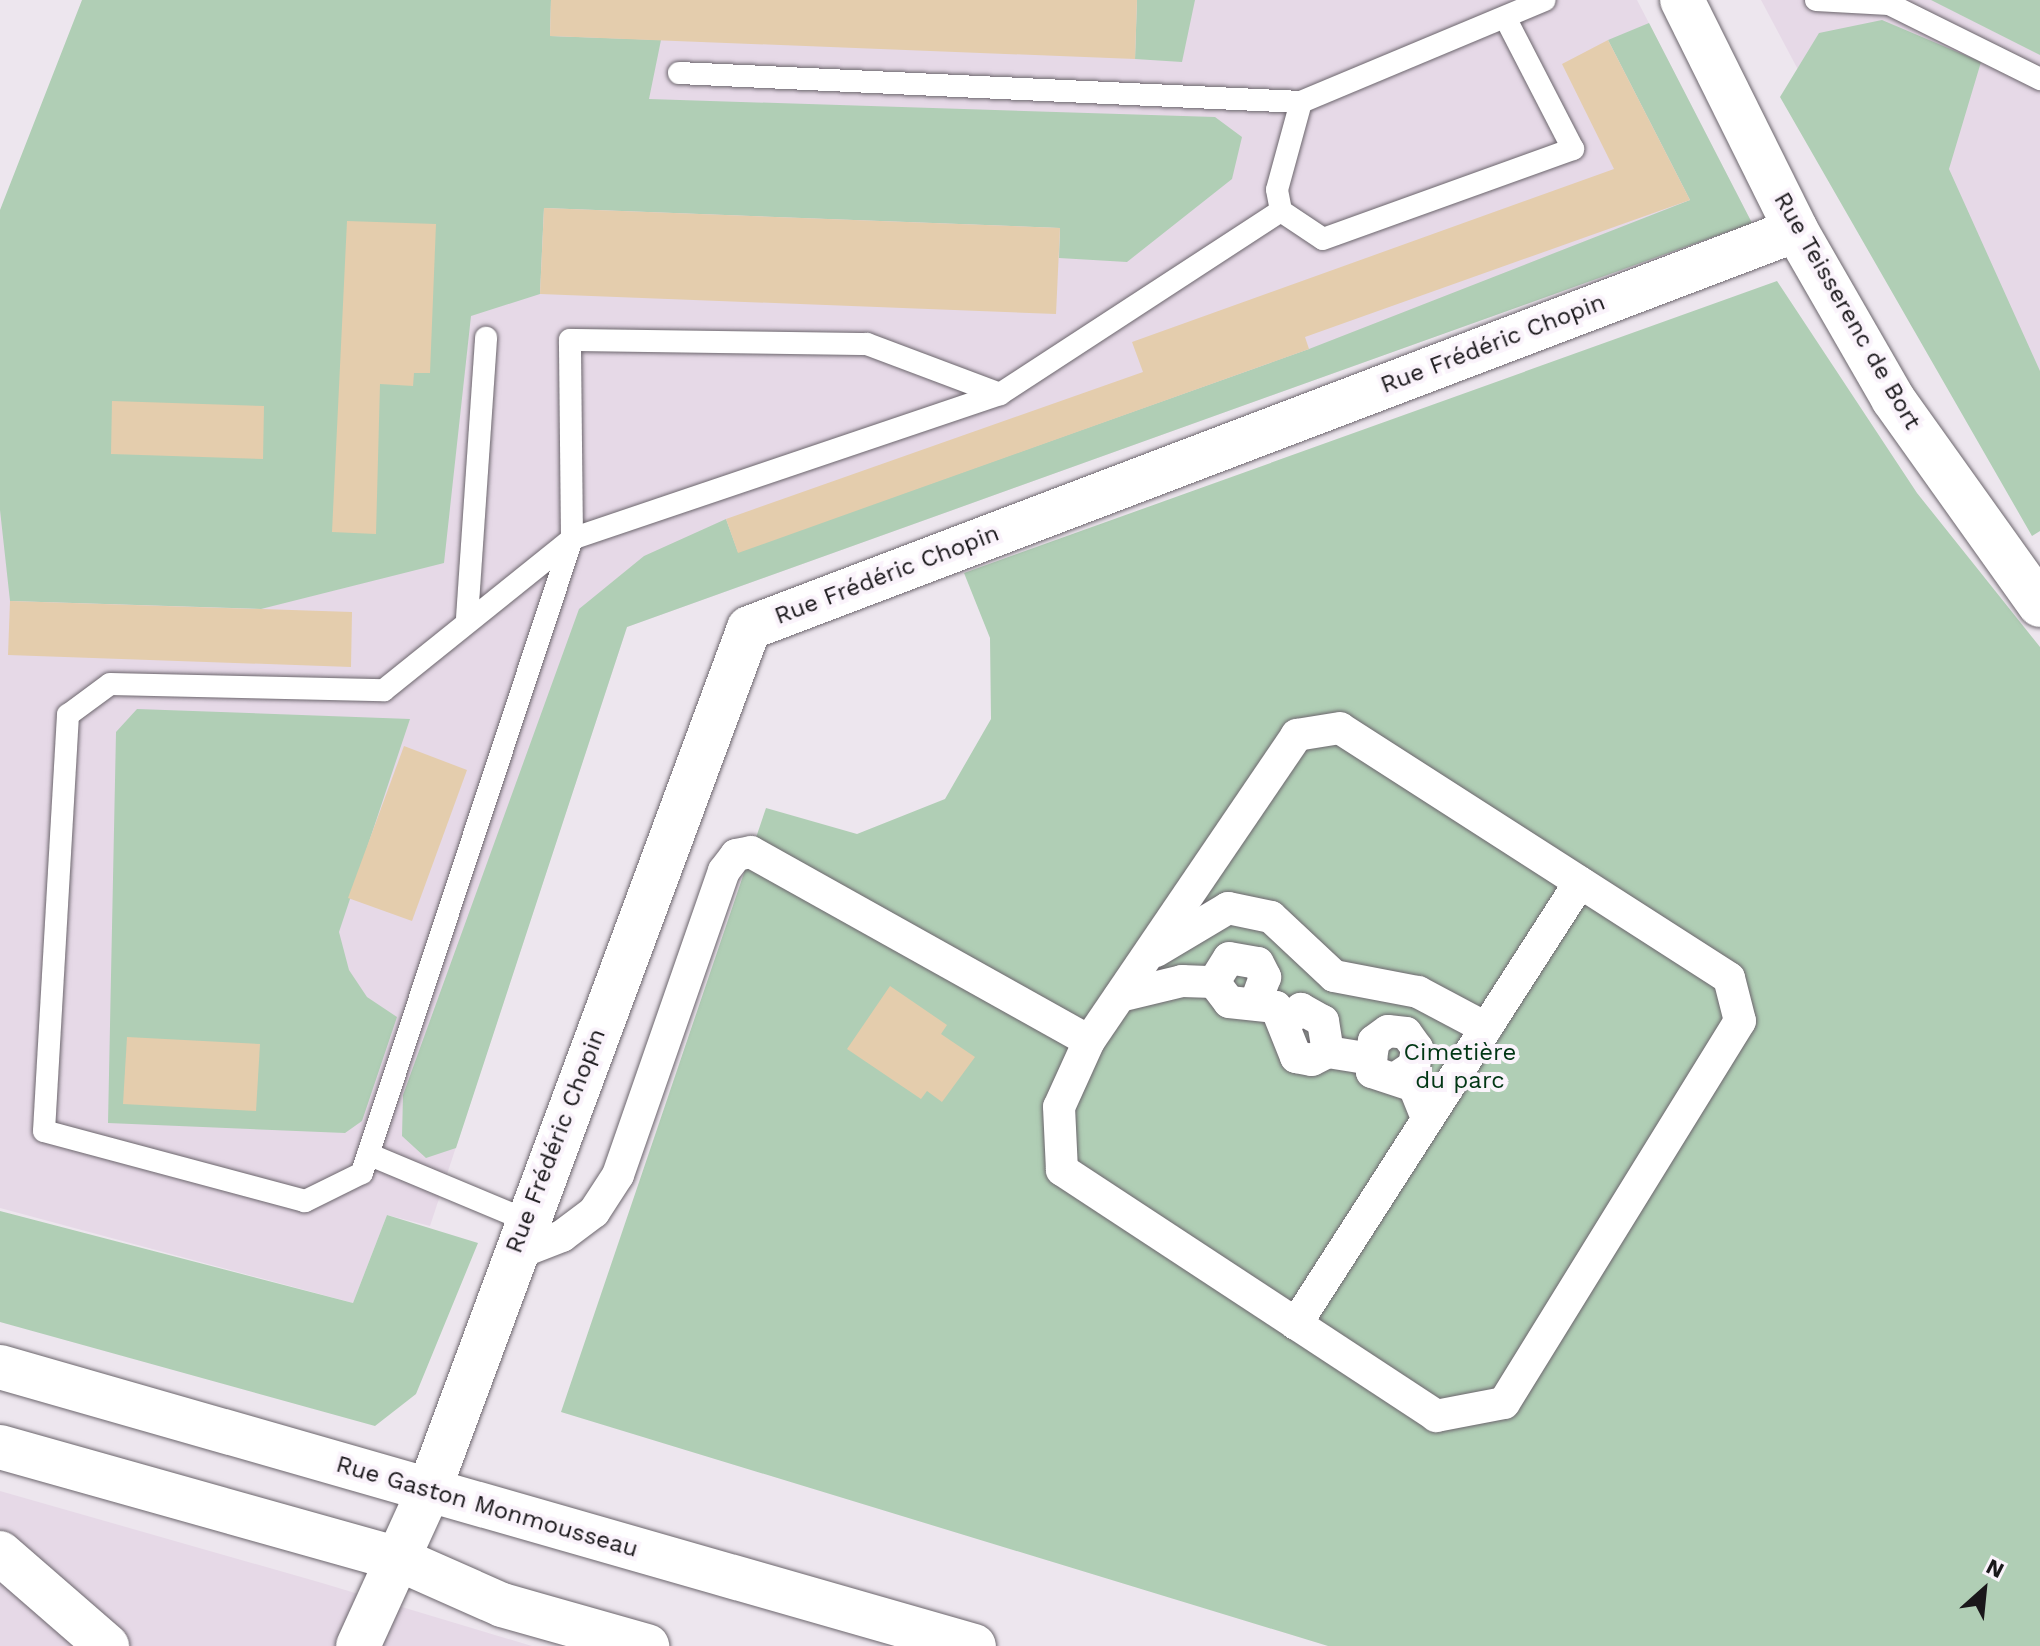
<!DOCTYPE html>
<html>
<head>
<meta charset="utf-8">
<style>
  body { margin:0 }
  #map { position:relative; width:2040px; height:1646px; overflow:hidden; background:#ede6ee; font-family:"Work Sans",sans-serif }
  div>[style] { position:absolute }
  .built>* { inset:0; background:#e6d9e7 }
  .green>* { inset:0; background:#b0ceb5 }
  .building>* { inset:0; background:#e4cdad }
  .roads { filter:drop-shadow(0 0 2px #6c666d) drop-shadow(0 0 2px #6c666d) }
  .service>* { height:22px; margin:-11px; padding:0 11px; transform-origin:11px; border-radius:11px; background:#fff }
  .pedestrian>* { height:32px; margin:-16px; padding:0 16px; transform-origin:16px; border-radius:16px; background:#fff }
  .minor>* { height:44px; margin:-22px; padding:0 22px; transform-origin:22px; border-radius:22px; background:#fff }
  .tertiary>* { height:44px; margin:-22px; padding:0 22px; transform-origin:22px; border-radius:22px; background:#fff }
  .secondary>* { height:44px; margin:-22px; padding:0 22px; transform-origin:22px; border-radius:22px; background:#fff }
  span { translate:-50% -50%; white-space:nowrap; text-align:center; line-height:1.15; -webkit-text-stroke:8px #faf3fb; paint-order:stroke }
  .street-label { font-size:24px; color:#19171a }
  .park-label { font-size:24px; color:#013614 }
  .north { position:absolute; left:1944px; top:1550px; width:80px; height:80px; -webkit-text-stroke:6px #faf3fb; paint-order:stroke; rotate:27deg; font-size:22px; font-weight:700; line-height:32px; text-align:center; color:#19171a }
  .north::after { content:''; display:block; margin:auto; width:28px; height:36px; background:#19171a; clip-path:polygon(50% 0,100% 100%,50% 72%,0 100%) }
</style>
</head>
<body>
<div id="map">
  <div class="built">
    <i style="clip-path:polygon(137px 0,1637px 0,1752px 223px,627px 627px,430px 1226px,387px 1215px,353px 1303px,0 1208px,0 345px)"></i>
    <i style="clip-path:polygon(1761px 0,2040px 0,2040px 525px)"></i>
    <i style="clip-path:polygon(0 1491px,322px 1583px,532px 1646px,0 1646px)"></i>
  </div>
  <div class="green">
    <i style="clip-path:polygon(82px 0,551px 0,550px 36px,661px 40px,649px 99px,1215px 117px,1242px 137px,1232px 179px,1127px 262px,1059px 258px,1060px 228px,544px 208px,540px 294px,471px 316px,444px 563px,261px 609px,10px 601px,0 510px,0 210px)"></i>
    <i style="clip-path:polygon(1137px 0,1195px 0,1182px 62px,1135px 59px)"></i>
    <i style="clip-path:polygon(1931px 0,2040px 0,2040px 55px)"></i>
    <i style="clip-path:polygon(1882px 20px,1981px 62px,1949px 169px,2040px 371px,2040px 531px,2032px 536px,1780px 97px,1819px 33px)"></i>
    <i style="clip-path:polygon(1649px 23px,1752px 223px,627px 627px,456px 1148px,426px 1158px,402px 1136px,403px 1095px,579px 609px,644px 556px,726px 519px,738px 552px,1309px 349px,1690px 200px,1608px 40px)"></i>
    <i style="clip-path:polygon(1777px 281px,1917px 493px,2040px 647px,2040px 1646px,1328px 1646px,561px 1412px,766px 808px,857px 834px,945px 799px,991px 719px,990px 638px,964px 573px)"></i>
    <i style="clip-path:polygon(137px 709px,410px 719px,339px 932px,349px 970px,367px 997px,397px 1017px,362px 1121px,345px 1133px,108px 1123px,116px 732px)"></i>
    <i style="clip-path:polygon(0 1211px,353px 1303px,387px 1215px,478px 1243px,416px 1394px,375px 1426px,0 1322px)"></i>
  </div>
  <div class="building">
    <i style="clip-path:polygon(551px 0,1137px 0,1135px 59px,550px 36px)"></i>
    <i style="clip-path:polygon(1608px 40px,1690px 200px,1305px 337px,1309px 349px,738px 553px,726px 519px,1143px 372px,1132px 342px,1614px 169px,1562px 64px)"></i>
    <i style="clip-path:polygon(544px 208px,1060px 228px,1056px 314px,540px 294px)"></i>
    <i style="clip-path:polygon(347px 221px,436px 224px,430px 373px,414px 373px,413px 386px,380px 384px,376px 534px,332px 532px)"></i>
    <i style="clip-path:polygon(112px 401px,264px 406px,263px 459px,111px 454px)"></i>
    <i style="clip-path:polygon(10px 601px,352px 612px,351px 667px,8px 655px)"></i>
    <i style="clip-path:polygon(404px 746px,467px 770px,412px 921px,348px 898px)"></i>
    <i style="clip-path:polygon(890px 986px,947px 1025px,941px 1034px,975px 1057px,942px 1102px,927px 1091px,921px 1099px,847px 1049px)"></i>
    <i style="clip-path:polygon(127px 1037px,260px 1044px,256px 1111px,123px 1104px)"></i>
  </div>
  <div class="roads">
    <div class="service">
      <i style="left:1816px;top:0;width:73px;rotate:3.1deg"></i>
      <i style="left:1889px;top:4px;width:169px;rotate:26.4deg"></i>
      <i style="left:679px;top:73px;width:623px;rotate:2.67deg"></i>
      <i style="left:1301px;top:102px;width:264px;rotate:-22.7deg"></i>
      <i style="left:1301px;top:102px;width:91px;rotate:105.3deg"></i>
      <i style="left:1277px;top:190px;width:21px;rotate:79deg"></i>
      <i style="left:1281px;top:211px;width:50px;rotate:33.7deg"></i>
      <i style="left:1323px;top:239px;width:266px;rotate:-19.8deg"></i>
      <i style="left:1573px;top:149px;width:148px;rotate:-117.3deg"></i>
      <i style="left:1000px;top:394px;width:452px;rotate:161.3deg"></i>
      <i style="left:572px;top:539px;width:199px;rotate:-90.6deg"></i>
      <i style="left:570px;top:340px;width:297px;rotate:0.8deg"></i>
      <i style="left:867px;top:344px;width:142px;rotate:20.6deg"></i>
      <i style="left:1000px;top:394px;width:335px;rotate:-33.1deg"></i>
      <i style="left:572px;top:539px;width:668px;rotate:108.33deg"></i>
      <i style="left:362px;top:1173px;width:64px;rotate:153.8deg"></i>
      <i style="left:305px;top:1201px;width:270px;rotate:-165deg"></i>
      <i style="left:44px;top:1131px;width:417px;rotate:-86.7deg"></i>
      <i style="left:68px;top:715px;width:52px;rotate:-36.4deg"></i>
      <i style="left:110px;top:684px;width:274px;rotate:1.3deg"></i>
      <i style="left:384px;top:690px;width:241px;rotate:-38.8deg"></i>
      <i style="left:467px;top:618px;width:281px;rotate:-86.1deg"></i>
      <i style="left:368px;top:1154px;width:171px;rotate:22.7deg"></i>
    </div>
    <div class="pedestrian">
      <i style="left:1156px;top:951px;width:84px;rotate:-30.8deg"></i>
      <i style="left:1228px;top:908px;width:44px;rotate:11.8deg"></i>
      <i style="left:1271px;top:917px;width:86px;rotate:43.1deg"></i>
      <i style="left:1334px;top:976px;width:86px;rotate:10.8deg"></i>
      <i style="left:1418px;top:992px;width:77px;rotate:27.9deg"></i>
      <i style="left:1214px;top:982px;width:28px;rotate:-58deg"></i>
      <i style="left:1229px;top:958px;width:29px;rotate:10deg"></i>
      <i style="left:1258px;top:963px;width:16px;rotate:63deg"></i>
      <i style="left:1265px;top:977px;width:29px;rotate:110deg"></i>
      <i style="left:1120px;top:996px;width:64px;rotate:-13.6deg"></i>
      <i style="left:1182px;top:981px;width:32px;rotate:2deg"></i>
      <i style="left:1214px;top:982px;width:25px;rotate:53deg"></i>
      <i style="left:1229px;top:1002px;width:47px;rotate:6.1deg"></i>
      <i style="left:1276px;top:1007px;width:54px;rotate:68.2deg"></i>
      <i style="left:1296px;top:1057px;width:16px;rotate:11deg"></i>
      <i style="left:1312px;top:1060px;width:18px;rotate:-27deg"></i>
      <i style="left:1328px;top:1052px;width:44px;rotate:9.2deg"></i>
      <i style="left:1371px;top:1059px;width:13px;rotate:86deg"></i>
      <i style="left:1372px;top:1072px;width:44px;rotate:18.4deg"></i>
      <i style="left:1414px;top:1086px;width:35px;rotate:68deg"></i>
      <i style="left:1286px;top:1022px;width:20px;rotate:-41deg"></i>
      <i style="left:1301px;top:1009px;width:25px;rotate:29deg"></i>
      <i style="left:1323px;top:1021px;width:31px;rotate:81deg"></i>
      <i style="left:1371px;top:1059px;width:18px;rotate:-81deg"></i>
      <i style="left:1374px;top:1041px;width:17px;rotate:-36deg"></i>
      <i style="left:1388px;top:1031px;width:18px;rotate:6deg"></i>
      <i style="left:1406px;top:1033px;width:19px;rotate:54deg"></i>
      <i style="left:1417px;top:1048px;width:18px;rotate:99deg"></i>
      <i style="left:1414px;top:1066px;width:18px;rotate:146deg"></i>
      <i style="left:513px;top:1255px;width:53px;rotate:-21.2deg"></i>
      <i style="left:562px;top:1236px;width:40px;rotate:-37deg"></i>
      <i style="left:594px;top:1212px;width:44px;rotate:-57deg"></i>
      <i style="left:618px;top:1175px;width:322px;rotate:-70.8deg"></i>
      <i style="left:724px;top:871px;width:20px;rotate:-53deg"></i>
      <i style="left:736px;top:855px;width:15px;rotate:-11deg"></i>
      <i style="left:751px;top:852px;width:387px;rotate:29.2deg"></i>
      <i style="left:1089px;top:1041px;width:72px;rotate:114.4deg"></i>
      <i style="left:1059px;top:1107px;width:63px;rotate:87.3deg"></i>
      <i style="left:1062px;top:1170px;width:448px;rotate:33.3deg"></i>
      <i style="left:1436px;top:1416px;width:69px;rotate:-10.8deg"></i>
      <i style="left:1504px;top:1403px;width:449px;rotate:-58.3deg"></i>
      <i style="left:1740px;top:1021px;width:44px;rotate:-104.3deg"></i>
      <i style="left:1729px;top:978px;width:462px;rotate:-147.3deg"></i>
      <i style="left:1340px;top:728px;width:44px;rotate:170.8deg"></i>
      <i style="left:1297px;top:735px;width:370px;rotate:124.2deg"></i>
      <i style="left:1296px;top:1324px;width:525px;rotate:-57.28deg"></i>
    </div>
    <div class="minor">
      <i style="left:0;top:1553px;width:142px;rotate:41deg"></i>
      <i style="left:358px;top:1646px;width:171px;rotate:-65.5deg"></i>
      <i style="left:429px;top:1490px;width:919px;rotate:-69.63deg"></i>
      <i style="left:749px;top:628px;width:1120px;rotate:-20.81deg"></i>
    </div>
    <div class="tertiary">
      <i style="left:1682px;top:0;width:257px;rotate:63.6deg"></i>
      <i style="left:1796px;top:230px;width:195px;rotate:60.1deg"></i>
      <i style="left:1893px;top:399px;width:253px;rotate:54.5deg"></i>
    </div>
    <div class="secondary">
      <i style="left:0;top:1367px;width:1013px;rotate:15.98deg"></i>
      <i style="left:0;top:1447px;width:411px;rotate:15.7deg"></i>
      <i style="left:396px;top:1558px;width:116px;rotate:23.9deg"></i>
      <i style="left:502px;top:1605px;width:151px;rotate:15.8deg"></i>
    </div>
  </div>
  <div class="street-label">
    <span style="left:1847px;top:311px;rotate:60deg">Rue Teisserenc de Bort</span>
    <span style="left:1493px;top:344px;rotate:-21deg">Rue Frédéric Chopin</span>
    <span style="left:887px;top:575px;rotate:-21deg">Rue Frédéric Chopin</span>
    <span style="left:556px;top:1141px;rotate:-69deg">Rue Frédéric Chopin</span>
    <span style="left:487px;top:1507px;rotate:16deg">Rue Gaston Monmousseau</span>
  </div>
  <div class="park-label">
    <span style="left:1460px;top:1067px">Cimetière<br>du parc</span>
  </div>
  <div class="north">N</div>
</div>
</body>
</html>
